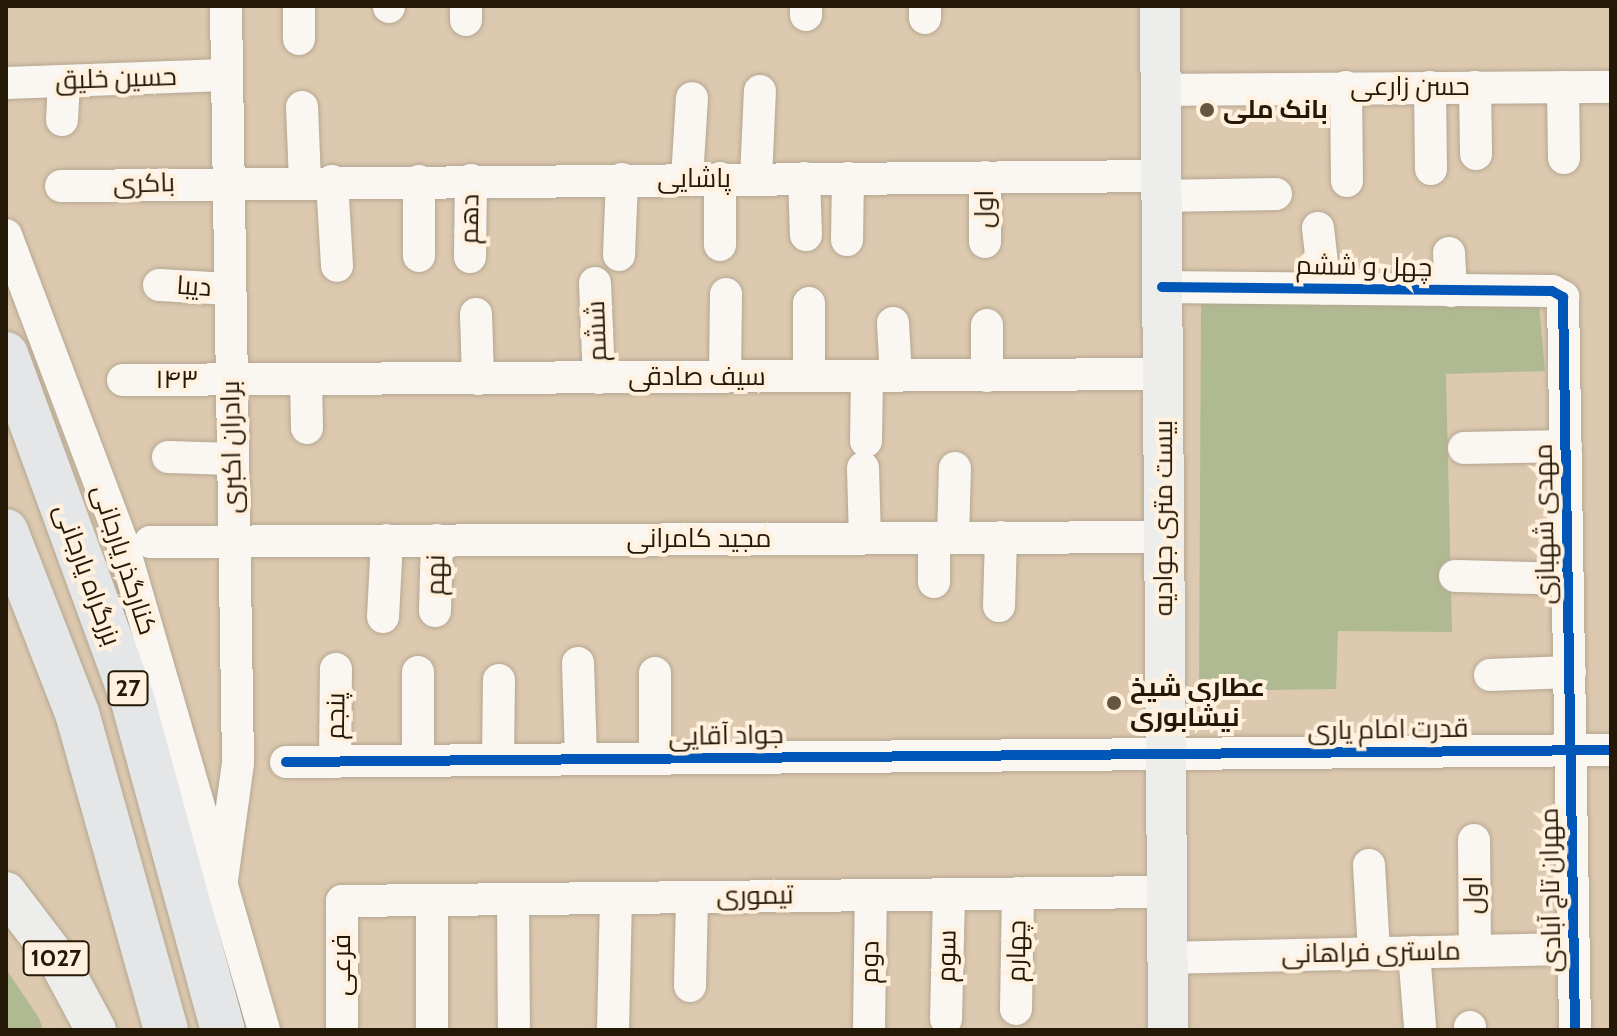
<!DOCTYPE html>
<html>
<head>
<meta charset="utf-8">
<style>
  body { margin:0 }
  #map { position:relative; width:1617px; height:1036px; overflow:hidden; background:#dcc9af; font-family:Cabin,Cairo,sans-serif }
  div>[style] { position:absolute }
  .green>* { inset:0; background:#afba92 }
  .roads { filter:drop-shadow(0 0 2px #b5a792) drop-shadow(0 0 2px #b5a792) }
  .minor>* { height:32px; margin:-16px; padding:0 16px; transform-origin:16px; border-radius:16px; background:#faf7f3 }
  .major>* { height:40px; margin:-20px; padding:0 20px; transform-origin:20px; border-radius:20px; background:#ededeb }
  .highway>* { height:44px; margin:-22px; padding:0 22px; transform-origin:22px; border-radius:22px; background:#e4e6e7 }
  .cycleway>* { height:10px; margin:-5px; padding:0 5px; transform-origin:5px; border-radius:5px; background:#0057b8 }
  .dots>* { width:22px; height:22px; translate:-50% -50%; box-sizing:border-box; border:4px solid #fff1de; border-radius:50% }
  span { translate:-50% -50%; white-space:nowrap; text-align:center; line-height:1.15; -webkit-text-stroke:8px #fff1de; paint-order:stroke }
  .shield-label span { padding:2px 6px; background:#fff1de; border:2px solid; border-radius:6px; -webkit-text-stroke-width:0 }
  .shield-label { font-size:24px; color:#241806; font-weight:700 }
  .street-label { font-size:26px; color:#241806 }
  .poi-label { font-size:26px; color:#241806; font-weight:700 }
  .left { translate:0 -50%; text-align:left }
  .frame { position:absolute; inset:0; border:8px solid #241806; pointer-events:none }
</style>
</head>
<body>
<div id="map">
  <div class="green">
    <i style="clip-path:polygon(1201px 299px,1539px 303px,1545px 371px,1446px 374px,1452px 632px,1338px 631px,1336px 689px,1199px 691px)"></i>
    <i style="clip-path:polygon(6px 969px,39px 1018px,43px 1030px,6px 1030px)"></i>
  </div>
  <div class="roads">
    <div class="minor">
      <i style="left:466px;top:6px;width:14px;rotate:90deg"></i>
      <i style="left:925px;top:6px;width:12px;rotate:90deg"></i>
      <i style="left:389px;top:7px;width:1px;rotate:-90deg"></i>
      <i style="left:806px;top:15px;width:9px;rotate:-90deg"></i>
      <i style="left:299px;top:39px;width:33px;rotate:-90deg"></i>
      <i style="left:6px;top:83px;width:220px;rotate:-2.1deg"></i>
      <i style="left:1346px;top:87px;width:94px;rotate:89.4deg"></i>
      <i style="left:1430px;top:87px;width:82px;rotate:89.3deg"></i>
      <i style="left:1475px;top:87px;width:67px;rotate:89.1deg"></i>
      <i style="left:1563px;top:87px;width:71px;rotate:89.2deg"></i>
      <i style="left:1160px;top:90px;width:451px;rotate:-0.4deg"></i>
      <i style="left:302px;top:107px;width:74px;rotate:87.7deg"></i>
      <i style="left:62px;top:120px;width:39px;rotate:-87deg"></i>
      <i style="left:985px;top:177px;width:65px;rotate:90deg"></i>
      <i style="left:720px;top:178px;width:67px;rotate:90deg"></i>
      <i style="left:756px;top:178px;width:87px;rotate:-87.4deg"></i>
      <i style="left:804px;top:178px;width:57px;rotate:88deg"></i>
      <i style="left:687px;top:179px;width:81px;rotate:-86.5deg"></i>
      <i style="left:332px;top:181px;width:85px;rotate:86.6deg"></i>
      <i style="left:61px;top:186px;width:1100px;rotate:-0.52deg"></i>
      <i style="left:1161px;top:196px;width:115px;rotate:-1deg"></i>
      <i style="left:1318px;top:228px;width:61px;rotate:83.5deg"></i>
      <i style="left:6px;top:235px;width:328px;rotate:69.3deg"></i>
      <i style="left:122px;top:542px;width:508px;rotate:73.78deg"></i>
      <i style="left:847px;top:240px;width:62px;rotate:-89.1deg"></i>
      <i style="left:1449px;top:253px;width:38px;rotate:87deg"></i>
      <i style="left:619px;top:255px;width:76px;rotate:-87.7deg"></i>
      <i style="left:419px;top:256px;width:75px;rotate:-90deg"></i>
      <i style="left:470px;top:257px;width:77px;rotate:-89.3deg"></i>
      <i style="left:595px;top:283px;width:95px;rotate:87.6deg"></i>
      <i style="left:159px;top:285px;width:69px;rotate:3.3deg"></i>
      <i style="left:1162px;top:287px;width:390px;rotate:0.6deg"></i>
      <i style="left:1552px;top:291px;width:13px;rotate:29deg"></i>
      <i style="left:1563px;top:297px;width:733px;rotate:89.06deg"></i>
      <i style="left:809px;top:303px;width:73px;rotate:90deg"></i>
      <i style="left:476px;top:314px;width:65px;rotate:88.2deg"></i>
      <i style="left:893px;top:323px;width:53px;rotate:86.8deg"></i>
      <i style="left:987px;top:325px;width:51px;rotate:90deg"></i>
      <i style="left:725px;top:377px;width:83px;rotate:-89.3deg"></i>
      <i style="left:123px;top:380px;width:1040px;rotate:-0.33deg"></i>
      <i style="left:306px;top:380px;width:48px;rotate:88.8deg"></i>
      <i style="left:866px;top:441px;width:65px;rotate:-89.1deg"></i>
      <i style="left:1464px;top:448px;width:102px;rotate:-1.1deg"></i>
      <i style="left:168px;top:457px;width:64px;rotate:1.8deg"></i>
      <i style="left:863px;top:468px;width:70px;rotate:88.4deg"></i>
      <i style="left:953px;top:538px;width:70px;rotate:-88.4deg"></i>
      <i style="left:150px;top:542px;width:1014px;rotate:-0.28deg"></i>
      <i style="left:1455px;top:576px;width:113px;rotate:1.5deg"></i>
      <i style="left:934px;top:582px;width:44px;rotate:-90deg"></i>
      <i style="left:999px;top:606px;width:69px;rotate:-88.3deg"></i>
      <i style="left:435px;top:611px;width:71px;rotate:-88.4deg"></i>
      <i style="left:383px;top:617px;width:77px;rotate:-87deg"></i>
      <i style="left:578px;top:663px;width:96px;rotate:88.2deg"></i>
      <i style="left:418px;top:672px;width:89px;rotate:90deg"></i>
      <i style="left:1490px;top:675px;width:80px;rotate:-2.1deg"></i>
      <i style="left:655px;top:759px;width:86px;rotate:-90deg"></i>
      <i style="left:498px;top:760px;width:80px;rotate:-89.3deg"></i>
      <i style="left:286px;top:762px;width:1325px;rotate:-0.52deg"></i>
      <i style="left:335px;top:762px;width:93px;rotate:-89.4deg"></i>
      <i style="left:1474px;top:840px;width:111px;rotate:89.5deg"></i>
      <i style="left:1369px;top:865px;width:88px;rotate:86.7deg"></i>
      <i style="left:221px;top:887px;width:125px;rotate:-82.2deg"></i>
      <i style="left:238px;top:763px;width:757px;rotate:-90.91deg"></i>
      <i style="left:513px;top:899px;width:131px;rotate:89.6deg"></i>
      <i style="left:1414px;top:952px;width:75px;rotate:85.4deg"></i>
      <i style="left:1168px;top:958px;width:406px;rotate:-1.3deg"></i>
      <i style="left:690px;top:986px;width:89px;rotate:-88.7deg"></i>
      <i style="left:1016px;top:1009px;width:116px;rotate:-89deg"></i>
      <i style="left:946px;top:1019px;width:125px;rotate:-88.6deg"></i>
      <i style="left:342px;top:1028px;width:127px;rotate:-90deg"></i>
      <i style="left:342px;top:901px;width:825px;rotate:-0.63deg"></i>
      <i style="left:432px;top:1030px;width:130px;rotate:-90deg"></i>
      <i style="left:613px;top:1030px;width:132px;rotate:-88.7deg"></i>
      <i style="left:869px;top:1030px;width:135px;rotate:-89.2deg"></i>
      <i style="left:1470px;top:1030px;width:3px;rotate:-90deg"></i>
    </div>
    <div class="major">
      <i style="left:1160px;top:6px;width:1024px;rotate:89.55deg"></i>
      <i style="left:6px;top:892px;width:89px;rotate:52.7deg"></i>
      <i style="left:60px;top:963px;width:76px;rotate:61.8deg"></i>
    </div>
    <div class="highway">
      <i style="left:6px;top:354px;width:366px;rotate:69.9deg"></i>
      <i style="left:132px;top:698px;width:344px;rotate:74.7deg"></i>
      <i style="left:6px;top:531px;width:195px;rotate:68.7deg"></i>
      <i style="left:77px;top:713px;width:329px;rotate:74.3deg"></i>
    </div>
  </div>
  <div class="cycleway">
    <i style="left:1162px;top:287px;width:390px;rotate:0.6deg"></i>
    <i style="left:1552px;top:291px;width:13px;rotate:29deg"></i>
    <i style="left:1563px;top:297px;width:733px;rotate:89.06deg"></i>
    <i style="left:286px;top:762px;width:1325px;rotate:-0.52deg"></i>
  </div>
  <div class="dots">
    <i style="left:1207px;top:110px;background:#645641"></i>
    <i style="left:1114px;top:703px;background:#645641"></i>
  </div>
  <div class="shield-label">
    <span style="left:128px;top:688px">27</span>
    <span style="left:56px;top:958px">1027</span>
  </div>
  <div class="street-label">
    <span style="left:116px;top:79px;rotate:-2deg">حسین خلیق</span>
    <span style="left:1410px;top:87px">حسن زارعی</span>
    <span style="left:694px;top:179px">پاشایی</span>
    <span style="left:144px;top:184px;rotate:-2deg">باکری</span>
    <span style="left:985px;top:209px;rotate:-90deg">اول</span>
    <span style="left:470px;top:219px;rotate:-89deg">دهم</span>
    <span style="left:1364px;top:267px;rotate:1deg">چهل و ششم</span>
    <span style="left:194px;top:287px;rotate:4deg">دیبا</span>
    <span style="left:597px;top:331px;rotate:-92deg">ششم</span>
    <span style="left:697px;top:377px">سیف صادقی</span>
    <span style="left:177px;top:380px">۱۴۳</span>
    <span style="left:232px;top:447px;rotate:-91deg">برادران اکبری</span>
    <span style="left:1164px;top:518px;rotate:-90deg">بیست متری جوادیه</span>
    <span style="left:1545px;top:524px;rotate:-91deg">مهدی شهبازی</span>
    <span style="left:699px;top:539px">مجید کامرانی</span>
    <span style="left:124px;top:560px;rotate:72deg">کنارگذر یارجانی</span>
    <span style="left:87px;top:575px;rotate:70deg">بزرگراه یارجانی</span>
    <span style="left:436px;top:575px;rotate:-89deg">نهم</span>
    <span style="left:336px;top:716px;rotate:-89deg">پنجم</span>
    <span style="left:1388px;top:730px;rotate:-1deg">قدرت امام یاری</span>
    <span style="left:726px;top:736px;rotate:-1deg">جواد آقایی</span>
    <span style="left:1551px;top:890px;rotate:-91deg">مهران تاج آبادی</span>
    <span style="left:1474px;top:895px;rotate:-90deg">اول</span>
    <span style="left:755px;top:896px;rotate:-1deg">تیموری</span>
    <span style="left:1017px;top:951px;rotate:-89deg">چهارم</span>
    <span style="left:1371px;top:953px;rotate:-1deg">ماستری فراهانی</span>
    <span style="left:947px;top:956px;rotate:-89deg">سوم</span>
    <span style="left:870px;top:962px;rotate:-89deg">دوم</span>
    <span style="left:342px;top:965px;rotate:-90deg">فرعی</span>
  </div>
  <div class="poi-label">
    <span class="left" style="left:1223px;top:110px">بانک ملی</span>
    <span class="left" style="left:1130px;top:703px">عطاری شیخ<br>نیشابوری</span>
  </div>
  <div class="frame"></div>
</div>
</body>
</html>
